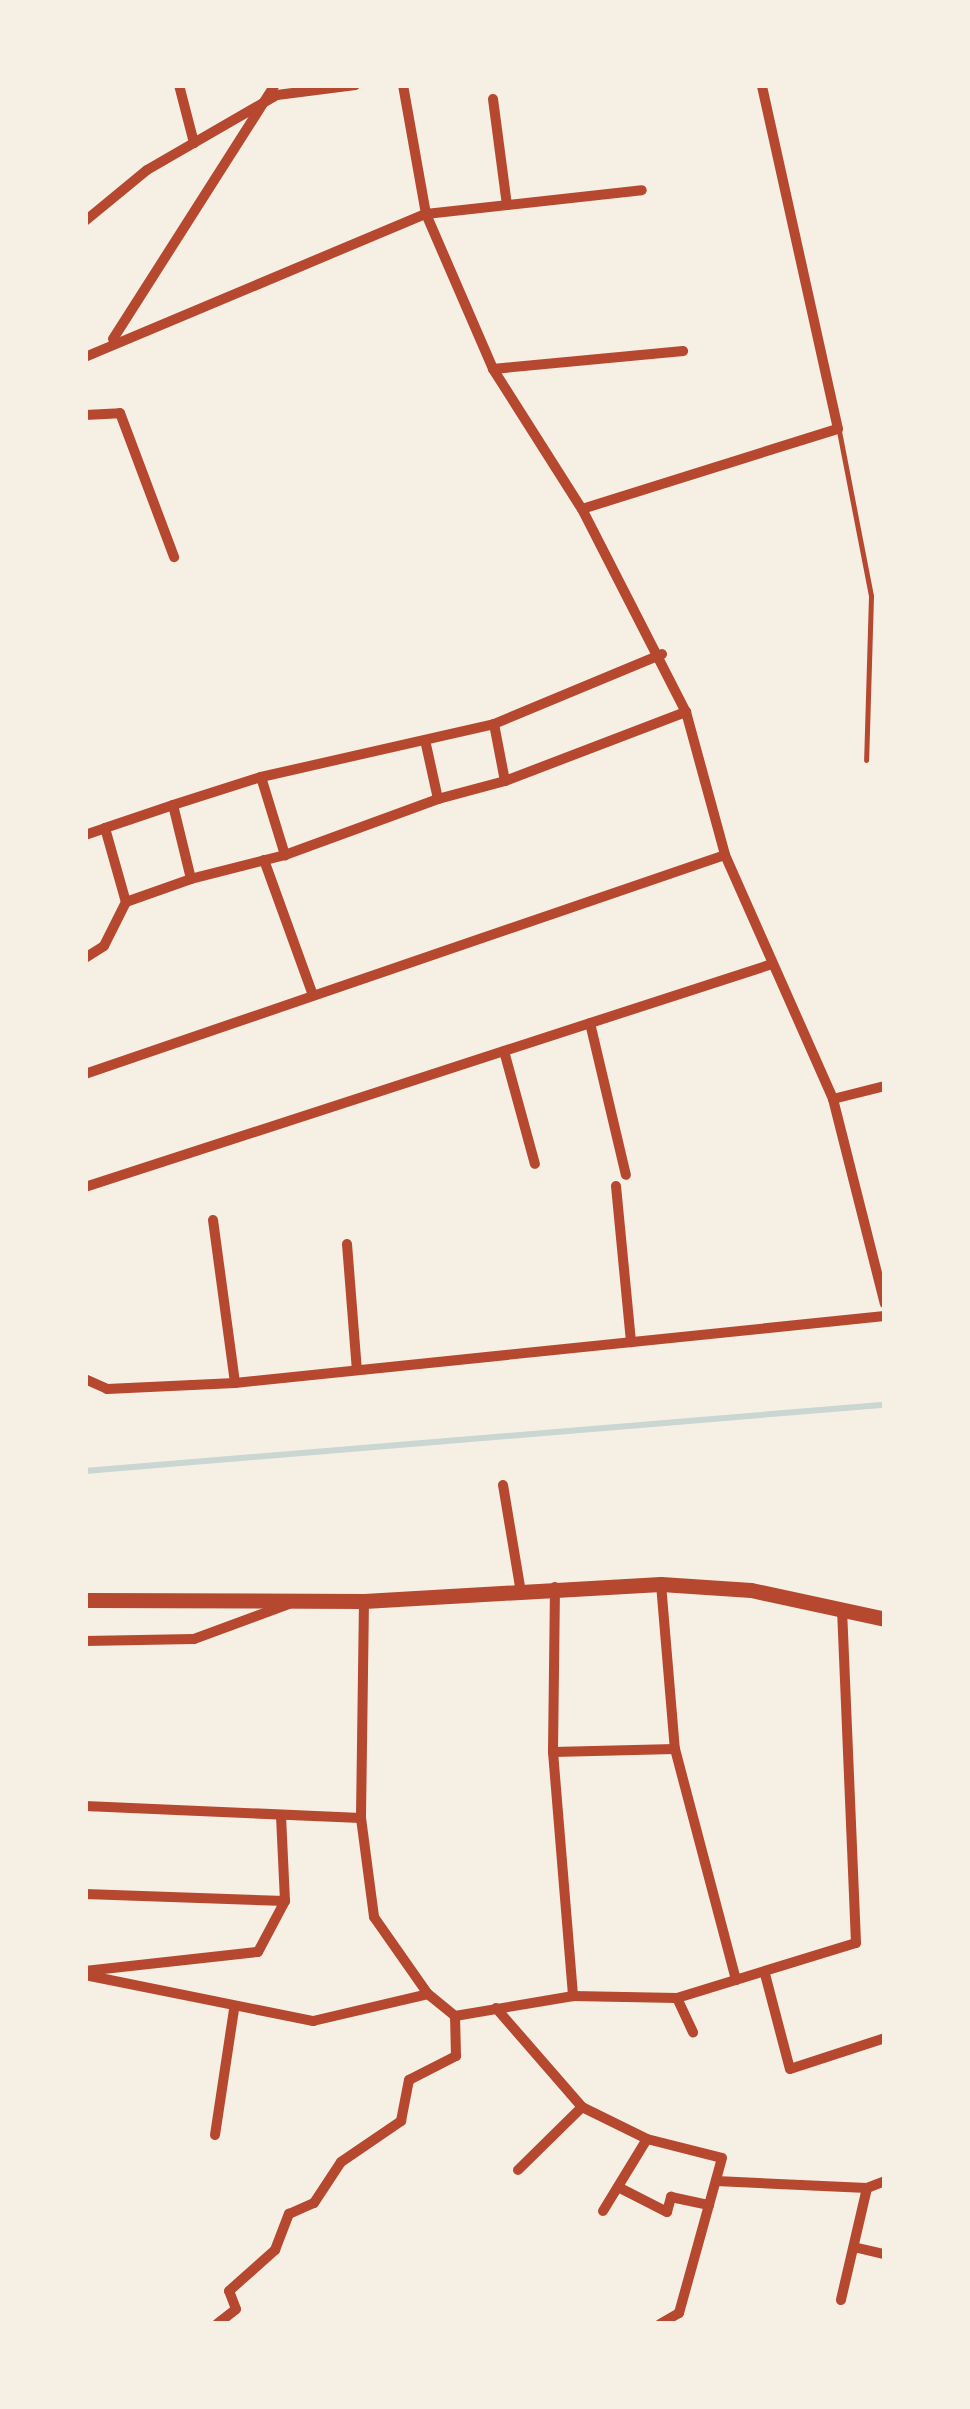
<!DOCTYPE html>
<html>
<head>
<meta charset="utf-8">
<style>
  body { margin:0 }
  #map { position:relative; width:970px; height:2409px; overflow:hidden; background:#f6efe4; font-family:Commissioner,sans-serif }
  div>[style] { position:absolute }
  .stream>* { height:6px; margin:-3px; padding:0 3px; transform-origin:3px; border-radius:3px; background:#c9d6d2 }
  .service>* { height:5px; margin:-2.5px; padding:0 2.5px; transform-origin:2.5px; border-radius:2.5px; background:#b5482f }
  .minor>* { height:10px; margin:-5px; padding:0 5px; transform-origin:5px; border-radius:5px; background:#b5482f }
  .primary>* { height:15px; margin:-7.5px; padding:0 7.5px; transform-origin:7.5px; border-radius:7.5px; background:#b5482f }
  span { translate:-50% -50%; white-space:nowrap; text-align:center; line-height:1.15; -webkit-text-stroke:8px #f6efe4; paint-order:stroke }
  .frame { position:absolute; inset:0; border:88px solid #f6efe4; pointer-events:none }
</style>
</head>
<body>
<div id="map">
  <div class="stream">
    <i style="left:85px;top:1471px;width:799px;rotate:-4.74deg"></i>
  </div>
  <div class="service">
    <i style="left:839px;top:431px;width:168px;rotate:79deg"></i>
    <i style="left:871px;top:596px;width:164px;rotate:91.7deg"></i>
  </div>
  <div class="minor">
    <i style="left:179px;top:85px;width:60px;rotate:75.5deg"></i>
    <i style="left:403px;top:85px;width:131px;rotate:79.9deg"></i>
    <i style="left:426px;top:214px;width:169px;rotate:66.6deg"></i>
    <i style="left:493px;top:369px;width:166px;rotate:57.6deg"></i>
    <i style="left:582px;top:509px;width:228px;rotate:62.9deg"></i>
    <i style="left:686px;top:712px;width:148px;rotate:74.7deg"></i>
    <i style="left:725px;top:855px;width:267px;rotate:66.1deg"></i>
    <i style="left:833px;top:1099px;width:211px;rotate:75.8deg"></i>
    <i style="left:493px;top:99px;width:107px;rotate:82.5deg"></i>
    <i style="left:85px;top:221px;width:80px;rotate:-39.4deg"></i>
    <i style="left:147px;top:170px;width:150px;rotate:-30deg"></i>
    <i style="left:277px;top:95px;width:79px;rotate:-7.3deg"></i>
    <i style="left:113px;top:339px;width:301px;rotate:-57.5deg"></i>
    <i style="left:85px;top:357px;width:370px;rotate:-22.8deg"></i>
    <i style="left:426px;top:214px;width:217px;rotate:-6.3deg"></i>
    <i style="left:493px;top:369px;width:191px;rotate:-5.4deg"></i>
    <i style="left:85px;top:415px;width:35px;rotate:-3deg"></i>
    <i style="left:120px;top:413px;width:154px;rotate:69.4deg"></i>
    <i style="left:582px;top:509px;width:268px;rotate:-17.4deg"></i>
    <i style="left:838px;top:429px;width:352px;rotate:-102.5deg"></i>
    <i style="left:494px;top:724px;width:182px;rotate:-22.6deg"></i>
    <i style="left:261px;top:777px;width:239px;rotate:-12.8deg"></i>
    <i style="left:494px;top:724px;width:58px;rotate:79.1deg"></i>
    <i style="left:505px;top:781px;width:69px;rotate:165deg"></i>
    <i style="left:505px;top:781px;width:194px;rotate:-20.9deg"></i>
    <i style="left:173px;top:805px;width:92px;rotate:-17.7deg"></i>
    <i style="left:261px;top:777px;width:82px;rotate:72.9deg"></i>
    <i style="left:285px;top:855px;width:97px;rotate:165.7deg"></i>
    <i style="left:105px;top:828px;width:72px;rotate:-18.7deg"></i>
    <i style="left:173px;top:805px;width:76px;rotate:76.3deg"></i>
    <i style="left:191px;top:879px;width:69px;rotate:160.5deg"></i>
    <i style="left:85px;top:835px;width:21px;rotate:-19deg"></i>
    <i style="left:105px;top:828px;width:77px;rotate:74.2deg"></i>
    <i style="left:126px;top:902px;width:49px;rotate:116.6deg"></i>
    <i style="left:104px;top:946px;width:22px;rotate:148deg"></i>
    <i style="left:285px;top:855px;width:163px;rotate:-20.1deg"></i>
    <i style="left:438px;top:799px;width:60px;rotate:-102.4deg"></i>
    <i style="left:264px;top:860px;width:144px;rotate:70.1deg"></i>
    <i style="left:590px;top:1023px;width:156px;rotate:76.7deg"></i>
    <i style="left:504px;top:1051px;width:117px;rotate:74.7deg"></i>
    <i style="left:85px;top:1074px;width:676px;rotate:-18.89deg"></i>
    <i style="left:833px;top:1099px;width:54px;rotate:-14deg"></i>
    <i style="left:616px;top:1186px;width:157px;rotate:84.5deg"></i>
    <i style="left:85px;top:1187px;width:719px;rotate:-17.98deg"></i>
    <i style="left:213px;top:1220px;width:164px;rotate:82.3deg"></i>
    <i style="left:235px;top:1383px;width:653px;rotate:-5.89deg"></i>
    <i style="left:347px;top:1244px;width:126px;rotate:85.5deg"></i>
    <i style="left:85px;top:1379px;width:24px;rotate:24deg"></i>
    <i style="left:107px;top:1389px;width:128px;rotate:-2.7deg"></i>
    <i style="left:503px;top:1485px;width:103px;rotate:80.5deg"></i>
    <i style="left:661px;top:1584px;width:166px;rotate:85.2deg"></i>
    <i style="left:675px;top:1749px;width:239px;rotate:75.2deg"></i>
    <i style="left:555px;top:1587px;width:165px;rotate:90.7deg"></i>
    <i style="left:553px;top:1752px;width:245px;rotate:85.3deg"></i>
    <i style="left:364px;top:1601px;width:217px;rotate:90.8deg"></i>
    <i style="left:361px;top:1818px;width:100px;rotate:82.5deg"></i>
    <i style="left:374px;top:1917px;width:94px;rotate:55deg"></i>
    <i style="left:428px;top:1994px;width:35px;rotate:39deg"></i>
    <i style="left:455px;top:2016px;width:120px;rotate:-9.6deg"></i>
    <i style="left:573px;top:1996px;width:104px;rotate:1.1deg"></i>
    <i style="left:677px;top:1998px;width:187px;rotate:-17.1deg"></i>
    <i style="left:856px;top:1943px;width:335px;rotate:-92.4deg"></i>
    <i style="left:85px;top:1641px;width:109px;rotate:-1.1deg"></i>
    <i style="left:194px;top:1639px;width:101px;rotate:-20.2deg"></i>
    <i style="left:553px;top:1752px;width:122px;rotate:-1.4deg"></i>
    <i style="left:85px;top:1806px;width:276px;rotate:2.5deg"></i>
    <i style="left:85px;top:1894px;width:200px;rotate:2deg"></i>
    <i style="left:85px;top:1971px;width:174px;rotate:-6.3deg"></i>
    <i style="left:258px;top:1952px;width:58px;rotate:-62.1deg"></i>
    <i style="left:285px;top:1901px;width:84px;rotate:-92.7deg"></i>
    <i style="left:765px;top:1974px;width:98px;rotate:75.3deg"></i>
    <i style="left:790px;top:2069px;width:100px;rotate:-18.1deg"></i>
    <i style="left:85px;top:1975px;width:233px;rotate:11.4deg"></i>
    <i style="left:313px;top:2021px;width:118px;rotate:-13.2deg"></i>
    <i style="left:677px;top:1998px;width:38px;rotate:65deg"></i>
    <i style="left:496px;top:2008px;width:131px;rotate:49deg"></i>
    <i style="left:582px;top:2107px;width:72px;rotate:26.2deg"></i>
    <i style="left:647px;top:2139px;width:77px;rotate:14.2deg"></i>
    <i style="left:722px;top:2158px;width:161px;rotate:105.5deg"></i>
    <i style="left:679px;top:2313px;width:22px;rotate:150deg"></i>
    <i style="left:215px;top:2135px;width:126px;rotate:-81.4deg"></i>
    <i style="left:518px;top:2170px;width:90px;rotate:-44.5deg"></i>
    <i style="left:716px;top:2181px;width:151px;rotate:2.7deg"></i>
    <i style="left:867px;top:2188px;width:115px;rotate:103.1deg"></i>
    <i style="left:618px;top:2187px;width:55px;rotate:27deg"></i>
    <i style="left:667px;top:2212px;width:16px;rotate:-75deg"></i>
    <i style="left:671px;top:2197px;width:39px;rotate:12deg"></i>
    <i style="left:867px;top:2188px;width:19px;rotate:-21deg"></i>
    <i style="left:603px;top:2211px;width:84px;rotate:-58.6deg"></i>
    <i style="left:858px;top:2248px;width:28px;rotate:13deg"></i>
    <i style="left:217px;top:2324px;width:24px;rotate:-38deg"></i>
    <i style="left:236px;top:2309px;width:19px;rotate:-111deg"></i>
    <i style="left:229px;top:2291px;width:62px;rotate:-41.7deg"></i>
    <i style="left:275px;top:2250px;width:39px;rotate:-69deg"></i>
    <i style="left:289px;top:2214px;width:27px;rotate:-24deg"></i>
    <i style="left:314px;top:2203px;width:49px;rotate:-56.6deg"></i>
    <i style="left:341px;top:2162px;width:73px;rotate:-34.3deg"></i>
    <i style="left:401px;top:2121px;width:42px;rotate:-79deg"></i>
    <i style="left:409px;top:2080px;width:53px;rotate:-27.1deg"></i>
    <i style="left:456px;top:2056px;width:40px;rotate:-91.4deg"></i>
  </div>
  <div class="primary">
    <i style="left:85px;top:1600px;width:279px;rotate:0.2deg"></i>
    <i style="left:364px;top:1601px;width:297px;rotate:-3.3deg"></i>
    <i style="left:661px;top:1584px;width:90px;rotate:3.8deg"></i>
    <i style="left:751px;top:1590px;width:137px;rotate:12.2deg"></i>
  </div>
  <div class="frame"></div>
</div>
</body>
</html>
